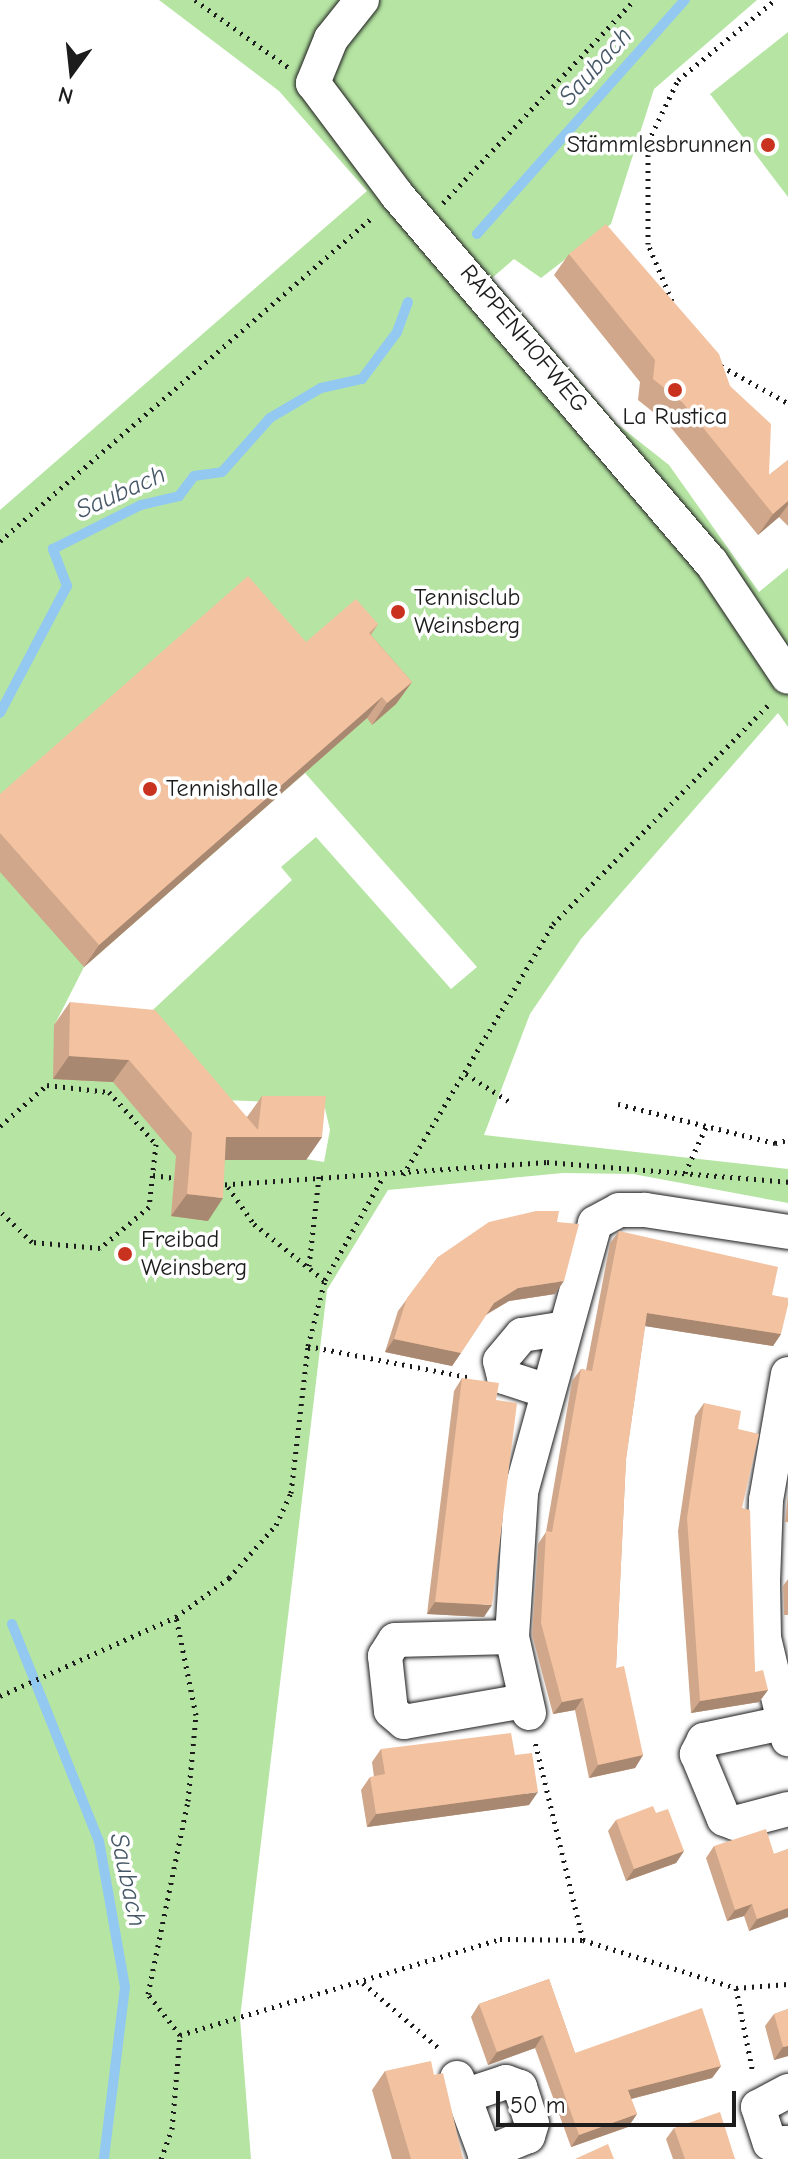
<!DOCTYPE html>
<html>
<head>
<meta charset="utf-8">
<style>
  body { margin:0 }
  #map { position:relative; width:788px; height:2159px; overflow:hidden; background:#fff; font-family:"Comic Neue",sans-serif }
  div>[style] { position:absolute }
  .green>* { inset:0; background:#b6e5a3 }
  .stream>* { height:10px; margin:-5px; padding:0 5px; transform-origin:5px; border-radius:5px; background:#93c8f1 }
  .path>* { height:5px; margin-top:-2.5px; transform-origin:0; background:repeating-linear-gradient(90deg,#1c1c1c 0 2px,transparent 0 8px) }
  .roads { filter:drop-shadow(0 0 2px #1c1c1c) drop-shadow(0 0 2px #1c1c1c) }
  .minor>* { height:34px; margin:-17px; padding:0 17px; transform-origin:17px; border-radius:17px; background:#fff }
  .wall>* { inset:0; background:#d0a78a }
  .shaded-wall>* { inset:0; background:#a98871 }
  .building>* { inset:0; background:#f2c2a1 }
  .dots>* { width:22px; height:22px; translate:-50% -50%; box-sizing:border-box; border:4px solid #fff; border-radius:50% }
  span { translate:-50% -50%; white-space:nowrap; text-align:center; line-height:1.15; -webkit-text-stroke:7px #fff; paint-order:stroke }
  .poi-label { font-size:24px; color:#1c1c1c }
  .right { translate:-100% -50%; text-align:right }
  .left { translate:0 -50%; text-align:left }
  .street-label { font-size:24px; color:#1c1c1c }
  .water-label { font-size:26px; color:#465867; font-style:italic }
  .north { position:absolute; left:32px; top:32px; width:80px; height:80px; -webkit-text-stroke:6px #fff; paint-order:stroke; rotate:195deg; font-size:22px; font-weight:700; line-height:32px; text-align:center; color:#1c1c1c }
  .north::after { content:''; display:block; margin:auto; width:28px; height:36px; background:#1c1c1c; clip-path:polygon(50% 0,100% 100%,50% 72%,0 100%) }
  .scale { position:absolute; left:496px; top:2091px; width:240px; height:36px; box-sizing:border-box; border:4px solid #1c1c1c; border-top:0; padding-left:10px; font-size:24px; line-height:28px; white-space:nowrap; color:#1c1c1c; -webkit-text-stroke:6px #fff; paint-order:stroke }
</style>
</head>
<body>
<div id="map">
  <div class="green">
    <i style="clip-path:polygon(evenodd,159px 0,757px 0,654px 89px,611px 224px,541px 278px,514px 259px,492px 278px,617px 424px,669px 465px,759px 592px,788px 568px,788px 727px,778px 713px,581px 939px,530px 1014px,484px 1135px,788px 1169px,788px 1203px,633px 1174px,563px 1173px,388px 1190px,327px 1290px,240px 2018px,251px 2159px,0 2159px,0 510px,367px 191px,279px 91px,159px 0,305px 773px,477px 967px,451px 989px,316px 837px,281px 867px,292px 880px,141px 1021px,222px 1100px,324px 1104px,330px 1130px,324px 1162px,306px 1159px,55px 1024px,84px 967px,305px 773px)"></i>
    <i style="clip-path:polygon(788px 32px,788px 197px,710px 94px)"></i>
  </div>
  <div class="stream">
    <i style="left:477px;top:234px;width:313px;rotate:-48.4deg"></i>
    <i style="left:0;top:713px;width:144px;rotate:-62.2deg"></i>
    <i style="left:67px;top:586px;width:40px;rotate:-111deg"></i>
    <i style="left:53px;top:549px;width:98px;rotate:-26.6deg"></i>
    <i style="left:141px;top:505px;width:39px;rotate:-13deg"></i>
    <i style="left:179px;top:496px;width:25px;rotate:-53deg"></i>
    <i style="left:194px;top:476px;width:28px;rotate:-8deg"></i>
    <i style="left:222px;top:472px;width:72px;rotate:-48.4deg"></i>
    <i style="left:270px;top:418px;width:59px;rotate:-30.5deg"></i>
    <i style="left:321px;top:388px;width:42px;rotate:-12.4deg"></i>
    <i style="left:362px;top:379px;width:59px;rotate:-53.3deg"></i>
    <i style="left:397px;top:332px;width:32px;rotate:-70deg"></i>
    <i style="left:12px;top:1624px;width:234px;rotate:68.2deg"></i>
    <i style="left:99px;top:1841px;width:148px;rotate:79.9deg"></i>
    <i style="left:125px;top:1987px;width:173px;rotate:97deg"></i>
  </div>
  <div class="path">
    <i style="left:195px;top:0;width:115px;rotate:35.8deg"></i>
    <i style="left:443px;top:203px;width:279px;rotate:-46.7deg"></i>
    <i style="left:672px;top:301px;width:62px;rotate:-112.8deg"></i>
    <i style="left:648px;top:244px;width:102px;rotate:-90deg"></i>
    <i style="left:648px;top:142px;width:69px;rotate:-64.2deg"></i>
    <i style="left:678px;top:80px;width:126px;rotate:-39.5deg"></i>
    <i style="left:721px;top:366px;width:77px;rotate:28.9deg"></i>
    <i style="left:0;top:541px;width:495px;rotate:-41deg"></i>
    <i style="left:466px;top:1074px;width:52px;rotate:32.5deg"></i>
    <i style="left:618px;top:1104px;width:162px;rotate:14deg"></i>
    <i style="left:775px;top:1143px;width:13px;rotate:-13deg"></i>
    <i style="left:0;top:1126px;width:62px;rotate:-41.1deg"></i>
    <i style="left:47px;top:1085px;width:62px;rotate:6.4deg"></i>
    <i style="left:109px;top:1092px;width:70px;rotate:47.9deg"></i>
    <i style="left:156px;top:1144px;width:63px;rotate:96.3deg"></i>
    <i style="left:149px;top:1207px;width:64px;rotate:140.1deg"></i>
    <i style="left:100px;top:1248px;width:68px;rotate:-175deg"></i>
    <i style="left:32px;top:1242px;width:45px;rotate:-135.9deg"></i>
    <i style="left:685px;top:1173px;width:51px;rotate:-65.5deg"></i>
    <i style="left:153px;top:1175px;width:27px;rotate:8deg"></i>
    <i style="left:403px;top:1175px;width:292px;rotate:-59.1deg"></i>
    <i style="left:553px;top:924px;width:310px;rotate:-45.5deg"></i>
    <i style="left:217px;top:1185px;width:331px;rotate:-4deg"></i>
    <i style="left:547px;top:1162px;width:242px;rotate:4.7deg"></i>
    <i style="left:228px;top:1187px;width:45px;rotate:54.9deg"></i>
    <i style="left:254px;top:1224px;width:90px;rotate:38.7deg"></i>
    <i style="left:309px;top:1266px;width:90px;rotate:-83.6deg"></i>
    <i style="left:308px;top:1346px;width:167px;rotate:11deg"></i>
    <i style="left:0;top:1696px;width:193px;rotate:-24.2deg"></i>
    <i style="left:176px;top:1617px;width:66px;rotate:-36.3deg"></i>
    <i style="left:229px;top:1578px;width:71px;rotate:-48.4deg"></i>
    <i style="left:276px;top:1525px;width:35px;rotate:-65deg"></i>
    <i style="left:291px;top:1493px;width:148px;rotate:-83.4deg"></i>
    <i style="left:308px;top:1346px;width:68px;rotate:-75.6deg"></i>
    <i style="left:325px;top:1280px;width:116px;rotate:-60.6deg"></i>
    <i style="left:583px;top:1940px;width:160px;rotate:17.4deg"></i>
    <i style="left:736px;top:1988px;width:52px;rotate:-4.4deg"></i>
    <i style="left:363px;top:1983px;width:103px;rotate:40.7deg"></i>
    <i style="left:736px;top:1988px;width:87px;rotate:78.7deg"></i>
    <i style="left:180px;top:2035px;width:334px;rotate:-16.7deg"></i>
    <i style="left:500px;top:1939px;width:83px;rotate:0.7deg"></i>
    <i style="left:583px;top:1940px;width:205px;rotate:-103.6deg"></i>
    <i style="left:161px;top:2159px;width:32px;rotate:-70deg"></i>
    <i style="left:172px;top:2129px;width:94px;rotate:-85.1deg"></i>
    <i style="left:180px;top:2035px;width:52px;rotate:-128deg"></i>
    <i style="left:148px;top:1994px;width:197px;rotate:-78.3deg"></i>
    <i style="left:188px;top:1801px;width:86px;rotate:-84.7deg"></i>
    <i style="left:196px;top:1715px;width:100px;rotate:-101.5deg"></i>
  </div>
  <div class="roads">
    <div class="minor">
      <i style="left:362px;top:0;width:50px;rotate:128.5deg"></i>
      <i style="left:331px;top:39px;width:48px;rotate:112.2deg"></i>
      <i style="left:313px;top:83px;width:140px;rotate:53.1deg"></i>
      <i style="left:397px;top:195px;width:483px;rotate:49.5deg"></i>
      <i style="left:711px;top:562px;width:138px;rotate:56.2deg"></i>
      <i style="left:788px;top:1374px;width:128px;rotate:99.9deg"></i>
      <i style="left:766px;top:1500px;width:80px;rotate:92.1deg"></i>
      <i style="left:763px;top:1580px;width:58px;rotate:89deg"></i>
      <i style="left:764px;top:1638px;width:104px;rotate:76.6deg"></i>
      <i style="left:544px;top:1390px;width:42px;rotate:-162deg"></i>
      <i style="left:504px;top:1377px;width:16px;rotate:-104deg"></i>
      <i style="left:500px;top:1361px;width:34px;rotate:-50deg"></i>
      <i style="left:522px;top:1335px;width:38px;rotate:-9deg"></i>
      <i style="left:512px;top:1637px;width:117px;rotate:178.5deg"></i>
      <i style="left:395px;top:1640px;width:19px;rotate:122deg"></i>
      <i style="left:385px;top:1656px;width:55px;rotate:83.8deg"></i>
      <i style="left:391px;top:1711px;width:17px;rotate:40deg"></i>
      <i style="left:404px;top:1722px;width:122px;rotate:-9.9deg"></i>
      <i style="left:529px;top:1713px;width:78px;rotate:-102.6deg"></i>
      <i style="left:512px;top:1637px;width:145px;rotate:-86.4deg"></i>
      <i style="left:521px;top:1492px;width:279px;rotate:-74.6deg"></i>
      <i style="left:595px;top:1223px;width:27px;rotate:-28deg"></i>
      <i style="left:619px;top:1210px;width:26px"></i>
      <i style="left:645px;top:1210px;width:145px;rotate:8.7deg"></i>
      <i style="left:783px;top:1723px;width:81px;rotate:167.9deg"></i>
      <i style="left:704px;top:1740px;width:16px;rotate:117deg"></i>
      <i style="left:697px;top:1754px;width:70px;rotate:67.4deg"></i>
      <i style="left:724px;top:1819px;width:12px;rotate:20deg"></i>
      <i style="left:735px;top:1823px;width:55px;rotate:-14.8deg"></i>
      <i style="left:457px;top:2078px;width:86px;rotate:69.7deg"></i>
      <i style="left:788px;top:2091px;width:34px;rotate:152deg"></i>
      <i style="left:758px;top:2107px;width:38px;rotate:72deg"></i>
      <i style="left:770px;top:2143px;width:18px"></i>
      <i style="left:464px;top:2096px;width:44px;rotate:-18.4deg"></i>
      <i style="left:506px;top:2082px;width:15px;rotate:20deg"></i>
      <i style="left:520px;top:2087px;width:38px;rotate:72deg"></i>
      <i style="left:532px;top:2123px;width:14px;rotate:107deg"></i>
      <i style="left:528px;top:2136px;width:47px;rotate:157.3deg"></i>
    </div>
  </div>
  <div class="wall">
    <i style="clip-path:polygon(569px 254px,730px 386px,769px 475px,788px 460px,788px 526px,779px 517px,758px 535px,668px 424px,638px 400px,640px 382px,554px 275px)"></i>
    <i style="clip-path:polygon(378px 624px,371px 635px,412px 682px,396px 704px,372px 725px,367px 718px,84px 967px,0 872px,0 794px,306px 642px)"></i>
    <i style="clip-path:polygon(70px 1002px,247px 1117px,262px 1096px,322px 1137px,306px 1160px,225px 1160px,208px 1221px,171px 1216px,176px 1156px,113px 1082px,53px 1079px,54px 1025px)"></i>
    <i style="clip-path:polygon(557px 1222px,555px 1294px,509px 1301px,486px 1315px,452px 1366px,385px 1352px,398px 1311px,438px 1257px)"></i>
    <i style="clip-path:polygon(619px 1231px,772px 1295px,781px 1334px,773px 1346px,645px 1326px,626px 1459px,616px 1668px,643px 1755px,635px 1768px,589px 1778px,575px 1710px,553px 1714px,532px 1635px,538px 1544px,546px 1532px,572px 1381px,581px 1369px,586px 1370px,610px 1243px)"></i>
    <i style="clip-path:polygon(462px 1378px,484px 1617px,427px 1614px,454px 1391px)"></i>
    <i style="clip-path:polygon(704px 1403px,738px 1429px,742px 1508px,755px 1672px,768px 1690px,759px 1702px,691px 1713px,678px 1531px,695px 1416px)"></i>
    <i style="clip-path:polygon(788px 1494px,788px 1522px,785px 1522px)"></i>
    <i style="clip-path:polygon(788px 1579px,788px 1615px,784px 1615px,783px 1586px)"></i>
    <i style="clip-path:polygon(381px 1749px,515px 1755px,529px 1805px,367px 1827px,361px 1790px,370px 1777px,374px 1777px,372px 1762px)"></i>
    <i style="clip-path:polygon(656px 1813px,684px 1851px,676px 1863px,626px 1881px,608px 1831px,616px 1820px)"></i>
    <i style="clip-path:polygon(714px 1846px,774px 1854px,788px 1849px,788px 1917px,749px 1931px,744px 1916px,727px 1921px,706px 1858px)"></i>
    <i style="clip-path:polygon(549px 1979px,575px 2053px,721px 2066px,712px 2078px,631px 2099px,637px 2114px,628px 2127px,571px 2147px,535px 2048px,488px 2065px,471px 2017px,479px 2004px)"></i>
    <i style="clip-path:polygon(788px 2009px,788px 2056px,774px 2060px,765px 2026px,774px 2014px)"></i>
    <i style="clip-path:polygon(385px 2071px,434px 2075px,463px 2159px,392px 2159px,372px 2090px)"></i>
    <i style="clip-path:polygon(674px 2128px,735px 2159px,673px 2159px,666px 2139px)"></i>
  </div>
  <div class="shaded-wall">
    <i style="clip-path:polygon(788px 501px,788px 505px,779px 517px,758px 535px,773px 514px)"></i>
    <i style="clip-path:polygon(412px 682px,396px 704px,372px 725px,387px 703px)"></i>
    <i style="clip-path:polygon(382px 697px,367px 718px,84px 967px,99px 945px)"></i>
    <i style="clip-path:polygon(69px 1056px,129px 1060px,113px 1082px,53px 1079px)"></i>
    <i style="clip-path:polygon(226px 1137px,322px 1137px,306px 1160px,210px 1160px)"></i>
    <i style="clip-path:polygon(187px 1194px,223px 1198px,208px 1221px,171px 1216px)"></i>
    <i style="clip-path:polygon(564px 1281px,555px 1294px,509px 1301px,485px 1315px,494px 1303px,518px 1288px)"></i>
    <i style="clip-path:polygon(647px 1313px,781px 1334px,773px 1346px,638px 1325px)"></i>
    <i style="clip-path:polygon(394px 1339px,461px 1353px,452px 1366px,385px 1352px)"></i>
    <i style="clip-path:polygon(435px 1602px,492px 1605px,484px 1617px,427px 1614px)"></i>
    <i style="clip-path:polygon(768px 1690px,759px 1702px,691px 1713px,700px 1701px)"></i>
    <i style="clip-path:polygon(583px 1698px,575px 1710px,553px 1714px,562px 1702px)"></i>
    <i style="clip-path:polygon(643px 1755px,635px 1768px,589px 1778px,598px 1765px)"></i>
    <i style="clip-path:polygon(538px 1792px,529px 1805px,367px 1827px,376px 1814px)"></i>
    <i style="clip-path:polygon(684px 1851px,676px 1863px,626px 1881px,634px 1869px)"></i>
    <i style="clip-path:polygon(752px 1904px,744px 1916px,727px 1921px,735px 1910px)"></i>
    <i style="clip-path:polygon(788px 1908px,788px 1917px,749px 1931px,757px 1919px)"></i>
    <i style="clip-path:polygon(543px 2035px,535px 2048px,488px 2065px,497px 2052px)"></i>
    <i style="clip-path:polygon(788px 2046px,788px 2056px,774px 2060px,783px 2047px)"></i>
    <i style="clip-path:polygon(721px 2066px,712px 2078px,619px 2102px,628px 2090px)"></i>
    <i style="clip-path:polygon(637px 2114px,628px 2127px,571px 2147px,579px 2135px)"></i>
  </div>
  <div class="building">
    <i style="clip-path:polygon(606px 224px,719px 354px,730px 386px,771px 424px,769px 475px,788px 460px,788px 501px,773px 514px,683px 403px,653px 379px,655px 360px,569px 254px)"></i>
    <i style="clip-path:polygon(248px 576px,306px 642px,356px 599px,378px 624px,369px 633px,412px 682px,387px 703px,382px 697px,99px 945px,0 833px,0 794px)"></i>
    <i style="clip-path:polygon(70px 1002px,155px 1010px,258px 1130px,262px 1096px,326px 1096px,322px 1137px,226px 1137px,223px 1198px,187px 1194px,192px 1133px,129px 1060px,69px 1056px)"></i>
    <i style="clip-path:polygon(536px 1211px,559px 1211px,557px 1222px,579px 1224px,564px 1281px,518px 1288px,494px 1303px,461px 1353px,394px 1339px,407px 1298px,438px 1257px,489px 1222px)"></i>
    <i style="clip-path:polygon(619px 1231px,778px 1267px,772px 1295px,788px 1298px,788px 1305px,781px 1334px,647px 1313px,626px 1459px,616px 1668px,624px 1666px,643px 1755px,598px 1765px,583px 1698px,562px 1702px,541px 1623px,546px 1531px,552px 1532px,581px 1369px,592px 1371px)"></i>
    <i style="clip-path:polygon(462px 1378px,499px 1383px,496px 1400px,517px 1403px,492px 1605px,435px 1602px)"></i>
    <i style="clip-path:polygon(704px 1403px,741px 1411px,738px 1429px,759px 1434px,742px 1508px,750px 1510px,755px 1672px,763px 1670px,768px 1690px,700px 1701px,687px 1518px)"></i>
    <i style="clip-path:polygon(511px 1733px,515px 1755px,532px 1753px,538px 1792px,376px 1814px,370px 1777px,385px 1774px,381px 1749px)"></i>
    <i style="clip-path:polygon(653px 1806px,656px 1813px,668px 1809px,684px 1851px,634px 1869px,616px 1820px)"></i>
    <i style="clip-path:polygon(766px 1829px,774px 1854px,788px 1849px,788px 1908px,757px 1919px,752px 1904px,735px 1910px,714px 1846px)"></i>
    <i style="clip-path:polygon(549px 1979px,575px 2053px,702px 2008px,721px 2066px,628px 2090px,637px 2114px,579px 2135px,543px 2035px,497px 2052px,479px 2004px)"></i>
    <i style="clip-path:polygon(788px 2009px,788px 2046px,783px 2047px,774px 2014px)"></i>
    <i style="clip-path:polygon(431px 2061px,434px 2075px,443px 2073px,463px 2159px,411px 2159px,385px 2071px)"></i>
    <i style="clip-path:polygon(720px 2112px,735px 2159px,685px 2159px,674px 2128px)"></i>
    <i style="clip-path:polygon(608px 2144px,614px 2159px,575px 2159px)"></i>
  </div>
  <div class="dots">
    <i style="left:768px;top:145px;background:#c8321e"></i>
    <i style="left:675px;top:390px;background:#c8321e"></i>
    <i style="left:398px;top:612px;background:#c8321e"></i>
    <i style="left:150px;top:789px;background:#c8321e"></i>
    <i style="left:125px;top:1254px;background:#c8321e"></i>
  </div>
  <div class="poi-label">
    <span class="right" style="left:752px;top:145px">Stämmlesbrunnen</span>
    <span style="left:675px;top:417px">La Rustica</span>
    <span class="left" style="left:414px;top:612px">Tennisclub<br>Weinsberg</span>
    <span class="left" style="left:166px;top:789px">Tennishalle</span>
    <span class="left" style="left:141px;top:1254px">Freibad<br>Weinsberg</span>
  </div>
  <div class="street-label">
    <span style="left:524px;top:339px;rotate:50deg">RAPPENHOFWEG</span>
  </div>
  <div class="water-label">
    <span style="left:596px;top:67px;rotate:-48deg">Saubach</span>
    <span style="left:121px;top:493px;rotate:-24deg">Saubach</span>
    <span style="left:127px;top:1880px;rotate:78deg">Saubach</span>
  </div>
  <div class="north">N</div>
  <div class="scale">50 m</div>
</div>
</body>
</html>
